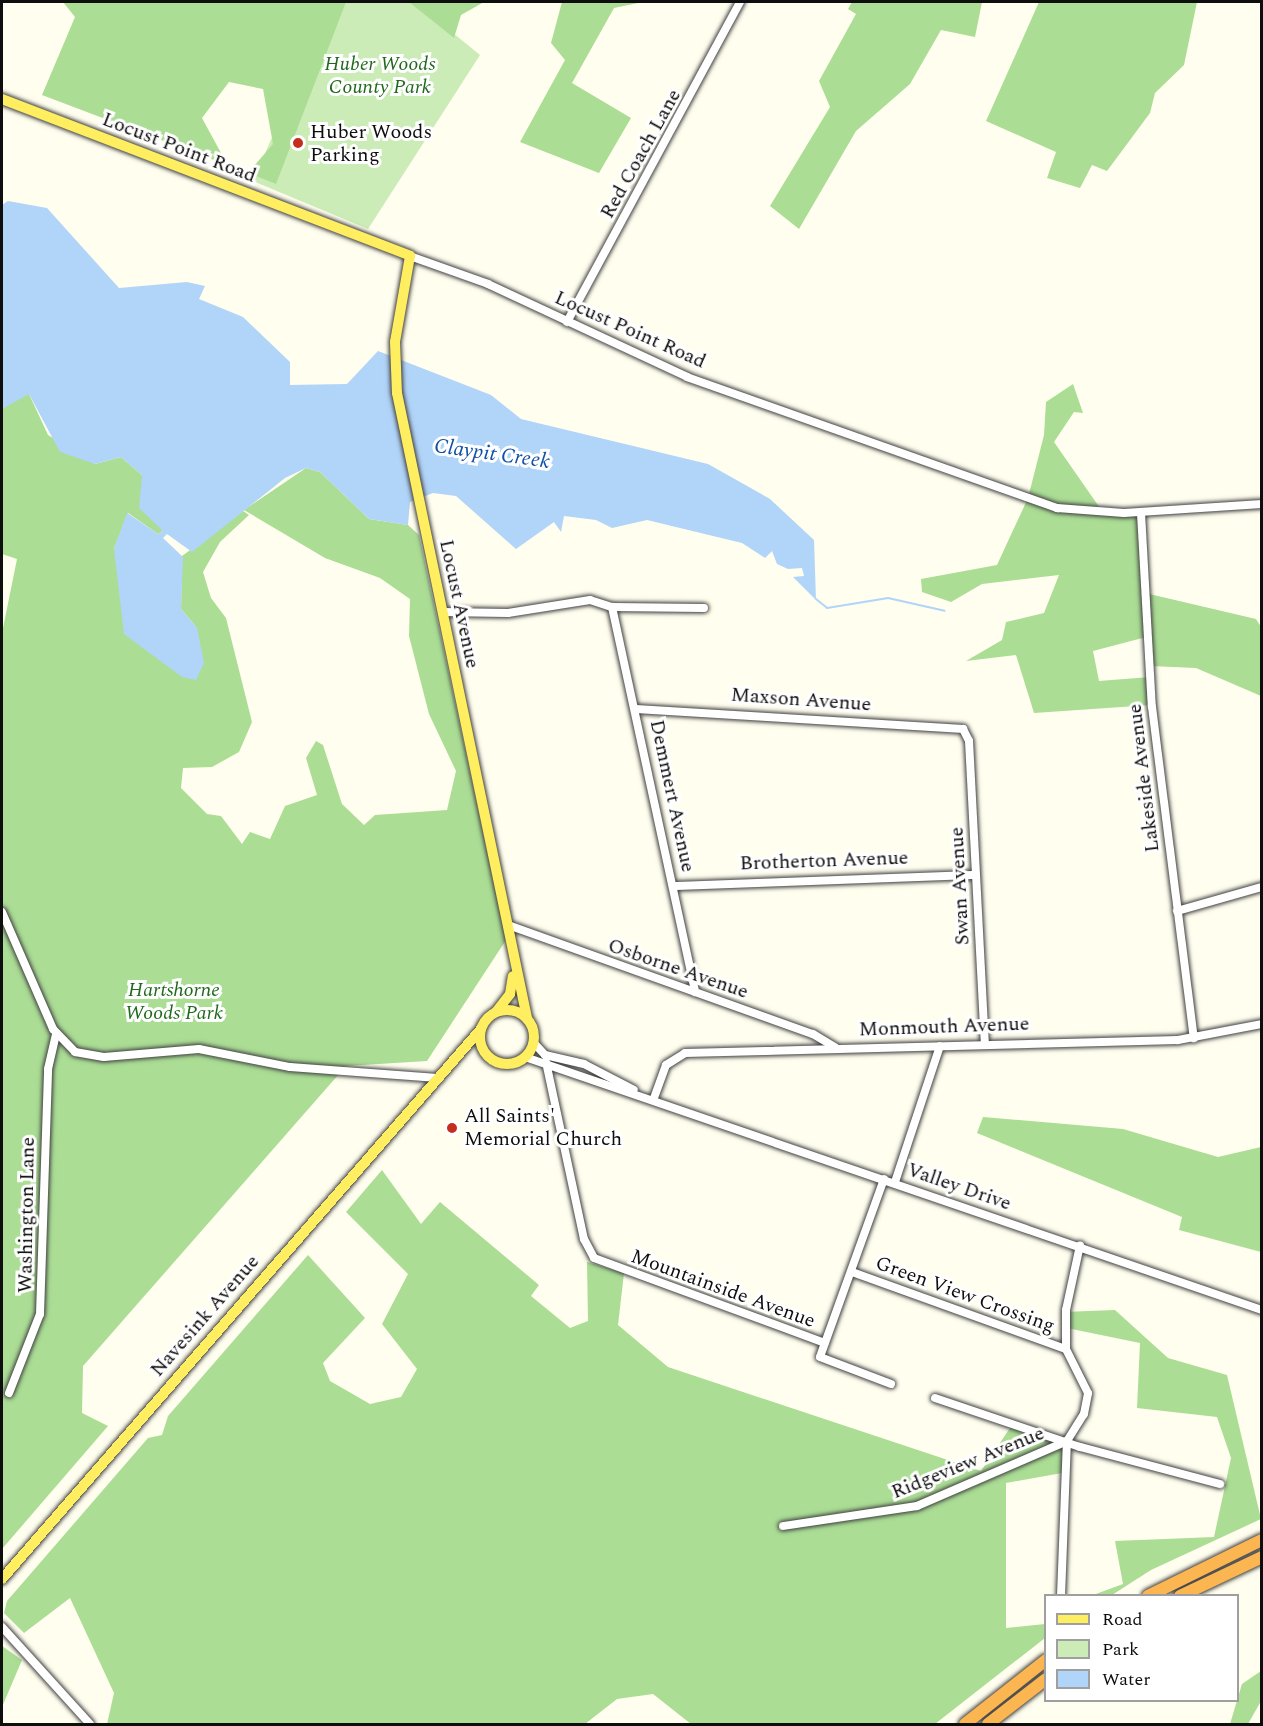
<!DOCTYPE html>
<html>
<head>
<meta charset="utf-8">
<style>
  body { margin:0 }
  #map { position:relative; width:1263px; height:1726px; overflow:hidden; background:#fffeef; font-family:Spectral,serif }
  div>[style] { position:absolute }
  .green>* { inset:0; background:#cbecb6 }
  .forest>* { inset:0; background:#abdd95 }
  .water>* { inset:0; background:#b1d4f9 }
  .stream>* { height:2px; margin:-1px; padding:0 1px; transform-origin:1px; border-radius:1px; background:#b1d4f9 }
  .roads { filter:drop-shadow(0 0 2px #414141) drop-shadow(0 0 2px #414141) }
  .minor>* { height:8px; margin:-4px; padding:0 4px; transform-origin:4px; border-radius:4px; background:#fff }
  .major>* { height:10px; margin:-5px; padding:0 5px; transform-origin:5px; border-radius:5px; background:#ffee5f }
  .major>.ring { margin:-5px; padding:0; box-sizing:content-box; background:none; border:10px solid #ffee5f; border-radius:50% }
  .highway>* { height:12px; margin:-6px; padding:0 6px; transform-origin:6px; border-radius:6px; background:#fbb651 }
  .dots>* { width:16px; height:16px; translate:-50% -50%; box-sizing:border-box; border:3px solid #fff; border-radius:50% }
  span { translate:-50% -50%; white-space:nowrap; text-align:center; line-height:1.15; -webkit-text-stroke:6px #fff; paint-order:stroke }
  .park-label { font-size:20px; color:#20691b; font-style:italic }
  .poi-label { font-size:20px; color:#0e0e0e }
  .left { translate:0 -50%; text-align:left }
  .street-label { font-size:20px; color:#0e0e0e }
  .water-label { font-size:21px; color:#1050a6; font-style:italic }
  .frame { position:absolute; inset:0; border:3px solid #0e0e0e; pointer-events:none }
  .legend { position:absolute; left:1044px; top:1594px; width:195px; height:108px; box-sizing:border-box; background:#fff; border:2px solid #9f9f9f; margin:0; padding:8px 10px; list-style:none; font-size:18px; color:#0e0e0e }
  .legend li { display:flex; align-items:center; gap:12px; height:30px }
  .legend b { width:30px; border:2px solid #9f9f9f }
</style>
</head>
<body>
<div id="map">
  <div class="green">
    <i style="clip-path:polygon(331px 2px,415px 2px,480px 55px,368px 229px,253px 181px)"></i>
  </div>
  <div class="forest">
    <i style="clip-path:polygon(63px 2px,346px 2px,276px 184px,248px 173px,273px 144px,263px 89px,229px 82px,202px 118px,221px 153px,219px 162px,42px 95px,75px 17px)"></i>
    <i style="clip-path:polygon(409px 2px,484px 2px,461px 15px,454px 38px)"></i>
    <i style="clip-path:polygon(562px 2px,643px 2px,614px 8px,572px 83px,631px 118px,599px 173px,520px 142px,565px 60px,551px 43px)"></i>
    <i style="clip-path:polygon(852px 2px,982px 2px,975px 37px,941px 30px,910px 84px,856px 131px,799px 229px,770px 206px,830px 107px,819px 81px,856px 14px,848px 9px)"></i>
    <i style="clip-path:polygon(1039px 2px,1197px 2px,1184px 65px,1155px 93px,1150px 113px,1107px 171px,1092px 165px,1080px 188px,1047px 178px,1056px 152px,986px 121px)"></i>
    <i style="clip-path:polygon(1073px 384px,1083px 413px,1074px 412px,1054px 442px,1102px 511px,1139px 512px,1145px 593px,1256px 619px,1261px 627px,1261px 696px,1196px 668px,1150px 666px,1150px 636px,1093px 651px,1099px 681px,1150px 677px,1151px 705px,1034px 713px,1016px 655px,966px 661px,1002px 640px,1006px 622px,1044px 613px,1059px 575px,982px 584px,951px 602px,922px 592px,921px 579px,997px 565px,1028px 498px,1044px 435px,1046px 402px)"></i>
    <i style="clip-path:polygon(23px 393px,29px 394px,48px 435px,95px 464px,121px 457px,142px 475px,143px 494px,163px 531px,158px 534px,128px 513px,114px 549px,197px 628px,181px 609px,182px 556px,243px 511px,249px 515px,220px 542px,203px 572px,211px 598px,226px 618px,252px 722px,239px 752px,212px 767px,183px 768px,181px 788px,207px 814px,221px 816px,242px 844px,250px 832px,270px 839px,285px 806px,317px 795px,306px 758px,316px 741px,323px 745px,342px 804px,364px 825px,375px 815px,447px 810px,456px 771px,429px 714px,409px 636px,410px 599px,380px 578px,325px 558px,244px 510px,306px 468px,320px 472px,369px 519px,408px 525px,419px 535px,506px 940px,427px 1061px,346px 1066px,83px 1366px,82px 1413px,108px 1426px,2px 1549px,2px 633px,17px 559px,2px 554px,2px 409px)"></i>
    <i style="clip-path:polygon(983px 1117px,1123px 1129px,1218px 1157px,1261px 1147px,1261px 1252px,1179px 1230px,1182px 1217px,977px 1133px)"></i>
    <i style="clip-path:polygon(382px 1170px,421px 1224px,440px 1202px,539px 1285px,531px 1296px,570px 1328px,588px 1321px,587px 1262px,624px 1273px,618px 1325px,668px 1367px,981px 1471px,1012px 1425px,1066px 1442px,1062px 1473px,1006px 1483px,1006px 1628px,1045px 1624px,1045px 1638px,935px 1724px,691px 1724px,653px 1694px,617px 1699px,585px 1724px,107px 1724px,114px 1693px,70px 1598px,24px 1633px,4px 1613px,7px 1601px,148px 1438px,162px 1435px,168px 1416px,308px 1255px,365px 1318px,323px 1363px,330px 1381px,370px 1404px,401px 1397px,417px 1369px,382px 1324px,408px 1274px,346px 1212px)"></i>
    <i style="clip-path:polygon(1115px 1310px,1168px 1358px,1227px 1375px,1261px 1519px,1151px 1570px,1112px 1595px,1093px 1595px,1123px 1584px,1115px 1541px,1214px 1537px,1231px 1458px,1217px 1417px,1137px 1408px,1140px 1343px,1062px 1327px,1063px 1312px)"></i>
    <i style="clip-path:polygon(2px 1646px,22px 1660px,2px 1707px)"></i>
    <i style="clip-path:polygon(1261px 1671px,1261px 1701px,1248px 1724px,1230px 1724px,1242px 1684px)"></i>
  </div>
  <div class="water">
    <i style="clip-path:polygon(8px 201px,47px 208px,119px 288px,187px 282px,205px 286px,199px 299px,243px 317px,290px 362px,290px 385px,347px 384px,378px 351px,491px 395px,521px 419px,708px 464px,770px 499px,814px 540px,816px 600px,793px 577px,804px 576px,802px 568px,788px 569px,777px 564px,772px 551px,765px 558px,742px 543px,647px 520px,612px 528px,596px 520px,564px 516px,561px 532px,554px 522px,516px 549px,456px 496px,433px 493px,410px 502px,408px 525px,369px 519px,320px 472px,306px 468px,285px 478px,192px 552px,167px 534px,163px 538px,183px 557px,181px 609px,197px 628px,204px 663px,196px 680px,182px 677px,124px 634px,114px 549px,127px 513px,158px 534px,163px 531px,139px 508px,142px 475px,121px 457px,95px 464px,60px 452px,29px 394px,2px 409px,2px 205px)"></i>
  </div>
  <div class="stream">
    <i style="left:816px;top:599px;width:14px;rotate:39deg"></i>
    <i style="left:827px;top:608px;width:62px;rotate:-9.3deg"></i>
    <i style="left:888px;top:598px;width:58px;rotate:12.8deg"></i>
  </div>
  <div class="roads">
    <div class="minor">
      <i style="left:410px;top:256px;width:83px;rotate:19.7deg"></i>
      <i style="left:488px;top:284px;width:220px;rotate:25deg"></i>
      <i style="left:687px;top:377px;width:393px;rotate:19.5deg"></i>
      <i style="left:1057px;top:508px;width:67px;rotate:4.3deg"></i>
      <i style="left:1124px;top:513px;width:138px;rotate:-3.7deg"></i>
      <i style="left:567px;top:322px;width:364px;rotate:-61.6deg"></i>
      <i style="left:1141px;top:513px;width:194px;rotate:86.8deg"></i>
      <i style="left:1152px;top:707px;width:334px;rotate:82.8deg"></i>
      <i style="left:612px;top:607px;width:394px;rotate:77.8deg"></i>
      <i style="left:442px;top:612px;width:66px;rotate:0.9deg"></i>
      <i style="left:508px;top:613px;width:83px;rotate:-9deg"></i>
      <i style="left:590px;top:600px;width:23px;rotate:18deg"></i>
      <i style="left:612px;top:607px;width:92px;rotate:0.6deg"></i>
      <i style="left:636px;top:709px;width:328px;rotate:3.5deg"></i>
      <i style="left:963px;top:729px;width:13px;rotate:63deg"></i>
      <i style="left:969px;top:741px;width:302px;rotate:87deg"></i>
      <i style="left:674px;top:886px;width:301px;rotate:-2.1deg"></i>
      <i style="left:1177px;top:911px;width:88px;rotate:-15.8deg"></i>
      <i style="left:2px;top:912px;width:128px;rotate:66.4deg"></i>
      <i style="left:53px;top:1029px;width:32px;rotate:46deg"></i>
      <i style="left:75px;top:1052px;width:29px;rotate:10deg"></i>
      <i style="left:104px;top:1057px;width:95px;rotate:-4.8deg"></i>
      <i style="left:199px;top:1049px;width:93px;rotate:11.2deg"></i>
      <i style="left:290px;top:1067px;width:148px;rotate:4.3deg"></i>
      <i style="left:508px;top:925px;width:324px;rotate:19.7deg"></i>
      <i style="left:813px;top:1034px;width:26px;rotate:31deg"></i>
      <i style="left:533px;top:1042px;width:18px;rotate:47deg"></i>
      <i style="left:545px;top:1055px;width:40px;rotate:13deg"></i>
      <i style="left:584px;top:1064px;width:56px;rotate:27.5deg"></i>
      <i style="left:525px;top:1057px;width:779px;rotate:18.95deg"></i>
      <i style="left:546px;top:1062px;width:181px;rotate:77.9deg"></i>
      <i style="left:584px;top:1239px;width:21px;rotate:62deg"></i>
      <i style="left:594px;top:1258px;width:246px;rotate:20.2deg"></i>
      <i style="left:654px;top:1098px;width:35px;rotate:-70deg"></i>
      <i style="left:666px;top:1065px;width:22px;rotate:-32deg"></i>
      <i style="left:685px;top:1053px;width:493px;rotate:-1.5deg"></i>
      <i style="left:1178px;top:1040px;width:86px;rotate:-10.8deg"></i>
      <i style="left:884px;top:1179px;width:189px;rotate:109.8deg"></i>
      <i style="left:820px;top:1357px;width:76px;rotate:20.8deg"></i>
      <i style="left:895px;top:1182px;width:143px;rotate:-71.7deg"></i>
      <i style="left:852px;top:1272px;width:227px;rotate:19.8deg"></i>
      <i style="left:9px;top:1393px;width:85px;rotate:-68.6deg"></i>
      <i style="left:40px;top:1314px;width:245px;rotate:-88.1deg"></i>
      <i style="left:48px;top:1069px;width:37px;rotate:-77deg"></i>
      <i style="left:935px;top:1398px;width:153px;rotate:18.7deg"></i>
      <i style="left:1080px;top:1447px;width:145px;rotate:14.8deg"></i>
      <i style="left:783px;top:1526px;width:135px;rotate:-8.5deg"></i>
      <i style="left:917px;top:1506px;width:163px;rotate:-23.4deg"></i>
      <i style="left:1067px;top:1441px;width:32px;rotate:-58deg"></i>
      <i style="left:1084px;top:1414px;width:21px;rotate:-79deg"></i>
      <i style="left:1088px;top:1393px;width:49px;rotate:-116.6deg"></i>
      <i style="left:1066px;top:1349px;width:39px;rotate:-90deg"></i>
      <i style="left:1066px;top:1310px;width:66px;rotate:-77.8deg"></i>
      <i style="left:1061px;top:1596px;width:155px;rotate:-87.8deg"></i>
      <i style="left:2px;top:1627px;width:131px;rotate:47.8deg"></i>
    </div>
    <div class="major">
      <i style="left:2px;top:99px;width:437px;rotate:21deg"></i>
      <i style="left:410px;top:256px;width:87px;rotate:99.9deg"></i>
      <i style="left:395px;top:342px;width:51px;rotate:87.8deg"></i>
      <i style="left:397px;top:393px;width:638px;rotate:78.25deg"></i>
      <i class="ring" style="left:480px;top:1010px;width:44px;height:44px"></i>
      <i style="left:496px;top:1012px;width:23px;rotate:-52deg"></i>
      <i style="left:510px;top:994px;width:18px;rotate:-81deg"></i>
      <i style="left:2px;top:1579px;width:729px;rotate:-48.95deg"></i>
    </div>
    <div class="highway">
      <i style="left:1148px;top:1596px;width:127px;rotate:-26.2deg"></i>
      <i style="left:1180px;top:1596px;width:91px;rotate:-25.4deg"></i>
      <i style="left:965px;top:1724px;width:103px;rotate:-38.3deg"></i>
      <i style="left:988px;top:1724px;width:73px;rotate:-37.8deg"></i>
    </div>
  </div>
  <div class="dots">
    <i style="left:298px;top:143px;background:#c52e1f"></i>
    <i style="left:452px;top:1128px;background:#c52e1f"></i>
  </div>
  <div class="park-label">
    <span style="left:380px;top:76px">Huber Woods<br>County Park</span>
    <span style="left:174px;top:1002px">Hartshorne<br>Woods Park</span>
  </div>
  <div class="poi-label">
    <span class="left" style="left:310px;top:144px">Huber Woods<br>Parking</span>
    <span class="left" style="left:464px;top:1128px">All Saints'<br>Memorial Church</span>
  </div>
  <div class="street-label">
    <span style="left:179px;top:148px;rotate:21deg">Locust Point Road</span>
    <span style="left:641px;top:154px;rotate:-61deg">Red Coach Lane</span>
    <span style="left:630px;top:330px;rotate:24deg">Locust Point Road</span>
    <span style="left:459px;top:604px;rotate:78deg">Locust Avenue</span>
    <span style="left:801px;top:700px;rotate:4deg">Maxson Avenue</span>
    <span style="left:1144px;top:778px;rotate:-97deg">Lakeside Avenue</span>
    <span style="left:672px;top:796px;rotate:78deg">Demmert Avenue</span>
    <span style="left:824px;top:861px;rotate:-2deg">Brotherton Avenue</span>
    <span style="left:960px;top:886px;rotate:-93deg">Swan Avenue</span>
    <span style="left:678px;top:969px;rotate:19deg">Osborne Avenue</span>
    <span style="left:944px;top:1027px;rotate:-2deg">Monmouth Avenue</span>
    <span style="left:959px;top:1187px;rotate:19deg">Valley Drive</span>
    <span style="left:27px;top:1215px;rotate:-89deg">Washington Lane</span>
    <span style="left:723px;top:1289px;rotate:20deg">Mountainside Avenue</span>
    <span style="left:965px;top:1295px;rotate:20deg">Green View Crossing</span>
    <span style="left:205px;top:1316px;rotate:-49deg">Navesink Avenue</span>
    <span style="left:968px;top:1463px;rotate:-22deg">Ridgeview Avenue</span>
  </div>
  <div class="water-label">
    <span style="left:492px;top:454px;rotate:8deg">Claypit Creek</span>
  </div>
  <div class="frame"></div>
  <ul class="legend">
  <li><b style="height:8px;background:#ffee5f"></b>Road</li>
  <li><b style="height:16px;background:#cbecb6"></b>Park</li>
  <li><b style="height:16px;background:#b1d4f9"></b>Water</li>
  </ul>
</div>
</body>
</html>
